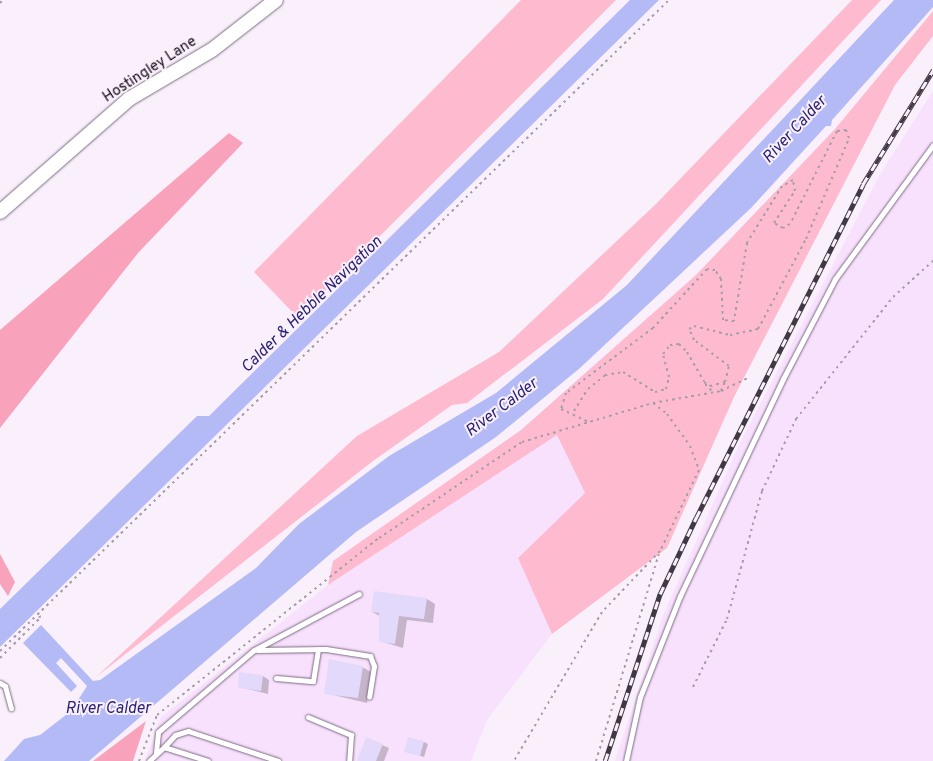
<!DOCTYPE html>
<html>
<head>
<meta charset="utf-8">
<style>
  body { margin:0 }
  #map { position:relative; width:933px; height:761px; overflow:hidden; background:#f9f0fb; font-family:Overpass,sans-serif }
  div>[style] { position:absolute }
  .built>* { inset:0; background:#f8e1fd }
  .green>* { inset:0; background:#febace }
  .forest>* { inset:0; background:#f8a2bc }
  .water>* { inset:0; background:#b3baf6 }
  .shadow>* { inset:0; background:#0003 }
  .building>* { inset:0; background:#e3d9fa }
  .path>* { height:2px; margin-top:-1px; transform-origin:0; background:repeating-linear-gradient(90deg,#a59da7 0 2.5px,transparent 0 6.5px) }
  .roads { filter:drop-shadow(0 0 1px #7e6a83) drop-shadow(0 0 1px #7e6a83) }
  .lane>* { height:5px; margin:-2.5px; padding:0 2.5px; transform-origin:2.5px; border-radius:2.5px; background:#fff }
  .secondary>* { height:14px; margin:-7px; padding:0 7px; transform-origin:7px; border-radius:7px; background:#fff }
  .rail>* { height:4.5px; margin-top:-2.25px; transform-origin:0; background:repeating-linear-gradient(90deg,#f9f0fb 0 8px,#403842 0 16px); box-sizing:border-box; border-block:1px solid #403842 }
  span { translate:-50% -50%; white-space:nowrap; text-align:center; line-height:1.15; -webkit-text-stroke:4px #f9f0fb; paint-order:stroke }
  .street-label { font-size:15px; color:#130b15 }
  .water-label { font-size:16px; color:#292174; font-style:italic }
</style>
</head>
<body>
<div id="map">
  <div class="built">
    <i style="clip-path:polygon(933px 91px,933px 761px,615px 761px,663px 615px,741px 441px,880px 174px)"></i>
    <i style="clip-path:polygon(557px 435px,585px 493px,518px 558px,552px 634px,487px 720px,471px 761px,145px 761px,161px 717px,328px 585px)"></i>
  </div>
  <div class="green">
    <i style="clip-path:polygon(521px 0,616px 0,298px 318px,254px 272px)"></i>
    <i style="clip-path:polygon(852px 0,881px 0,603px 299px,467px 403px,452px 405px,373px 461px,96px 677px,357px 436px,499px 352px,656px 204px)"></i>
    <i style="clip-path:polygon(933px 11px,933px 36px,895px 85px,734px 397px,667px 548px,552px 634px,518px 558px,585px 493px,557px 435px,328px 585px,333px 561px,521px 430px,696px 275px,835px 129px)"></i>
  </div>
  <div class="forest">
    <i style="clip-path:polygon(229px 133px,243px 143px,138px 253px,0 428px,0 330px)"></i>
    <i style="clip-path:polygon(0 554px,15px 582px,8px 596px,0 584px)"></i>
    <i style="clip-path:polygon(146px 721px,133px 761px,93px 761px)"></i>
  </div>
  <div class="water">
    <i style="clip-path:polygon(630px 0,659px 0,0 647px,0 609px,197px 416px,209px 416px)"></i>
    <i style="clip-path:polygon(894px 0,933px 0,933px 7px,832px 120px,831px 126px,826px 126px,751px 208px,580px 368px,496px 437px,356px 532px,89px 761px,4px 761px,24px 739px,40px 735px,71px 711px,87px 686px,61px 658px,56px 663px,77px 686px,71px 692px,23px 643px,41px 625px,93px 681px,100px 680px,256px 568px,299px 524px,389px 456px,496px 393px,627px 285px)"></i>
  </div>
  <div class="shadow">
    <i style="clip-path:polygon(427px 599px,435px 604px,433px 623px,407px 620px,403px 648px,380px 641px,380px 616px,372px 612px)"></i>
    <i style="clip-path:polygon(362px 667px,371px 672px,367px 703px,325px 693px)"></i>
    <i style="clip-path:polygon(263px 676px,269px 680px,268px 694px,239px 687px)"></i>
    <i style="clip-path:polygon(424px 742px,428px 744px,424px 757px,406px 751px)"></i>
    <i style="clip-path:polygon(382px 745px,389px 748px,384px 761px,358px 761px)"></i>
  </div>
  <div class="building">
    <i style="clip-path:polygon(374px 591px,427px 598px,424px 619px,399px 616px,395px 644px,379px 642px,379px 613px,371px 612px)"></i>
    <i style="clip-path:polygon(329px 659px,363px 666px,358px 698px,324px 694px)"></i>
    <i style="clip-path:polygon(239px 672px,263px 675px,261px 691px,238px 688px)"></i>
    <i style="clip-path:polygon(366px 737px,383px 744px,376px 761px,357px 761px)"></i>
    <i style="clip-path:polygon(408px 737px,424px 741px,420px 756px,404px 752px)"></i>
  </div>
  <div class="path">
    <i style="left:0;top:3px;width:4px;rotate:-45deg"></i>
    <i style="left:705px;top:384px;width:11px;rotate:45deg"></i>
    <i style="left:721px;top:391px;width:10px;rotate:-66deg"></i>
    <i style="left:653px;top:403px;width:69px;rotate:-10deg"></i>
    <i style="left:721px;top:391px;width:30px;rotate:-26deg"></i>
    <i style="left:574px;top:411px;width:26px;rotate:-58deg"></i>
    <i style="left:588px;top:389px;width:22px;rotate:-39deg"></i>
    <i style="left:605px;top:375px;width:18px;rotate:-9deg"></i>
    <i style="left:623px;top:372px;width:38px;rotate:32deg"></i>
    <i style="left:655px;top:392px;width:11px;rotate:-15deg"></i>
    <i style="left:666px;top:389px;width:12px;rotate:-76deg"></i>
    <i style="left:669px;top:377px;width:24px;rotate:-105deg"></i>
    <i style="left:663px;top:354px;width:11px;rotate:-52deg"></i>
    <i style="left:670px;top:345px;width:9px;rotate:-6deg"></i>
    <i style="left:679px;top:344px;width:11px;rotate:45deg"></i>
    <i style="left:687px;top:352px;width:34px;rotate:60deg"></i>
    <i style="left:704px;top:382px;width:7px;rotate:34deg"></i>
    <i style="left:710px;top:386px;width:16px;rotate:-15deg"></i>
    <i style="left:725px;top:382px;width:16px;rotate:-76deg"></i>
    <i style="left:729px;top:366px;width:44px;rotate:-143.4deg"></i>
    <i style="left:694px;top:340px;width:12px;rotate:-114deg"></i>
    <i style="left:689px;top:329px;width:6px;rotate:-31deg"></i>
    <i style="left:694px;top:326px;width:37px;rotate:14deg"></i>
    <i style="left:730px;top:335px;width:29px;rotate:-12deg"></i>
    <i style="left:758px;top:329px;width:102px;rotate:-61.9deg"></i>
    <i style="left:806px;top:239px;width:110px;rotate:-66.9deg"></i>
    <i style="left:849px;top:138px;width:9px;rotate:-111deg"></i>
    <i style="left:846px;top:130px;width:9px;rotate:174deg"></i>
    <i style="left:837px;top:131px;width:104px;rotate:116.8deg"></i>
    <i style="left:790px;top:224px;width:8px;rotate:150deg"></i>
    <i style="left:783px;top:228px;width:10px;rotate:-151deg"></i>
    <i style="left:774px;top:223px;width:38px;rotate:-57deg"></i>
    <i style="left:795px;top:191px;width:11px;rotate:-100deg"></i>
    <i style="left:793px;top:180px;width:13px;rotate:151deg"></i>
    <i style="left:782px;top:186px;width:67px;rotate:121.6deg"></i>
    <i style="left:747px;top:243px;width:79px;rotate:99.5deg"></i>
    <i style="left:734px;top:321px;width:11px;rotate:-175deg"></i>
    <i style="left:723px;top:320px;width:41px;rotate:-92.8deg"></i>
    <i style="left:721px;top:279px;width:11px;rotate:-124deg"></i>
    <i style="left:715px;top:270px;width:8px;rotate:-173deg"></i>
    <i style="left:707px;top:269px;width:80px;rotate:132.5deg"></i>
    <i style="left:653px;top:328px;width:109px;rotate:143.2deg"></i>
    <i style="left:566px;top:393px;width:17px;rotate:107deg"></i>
    <i style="left:561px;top:409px;width:31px;rotate:25deg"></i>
    <i style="left:0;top:651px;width:933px;rotate:-44.22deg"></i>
    <i style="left:0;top:658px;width:57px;rotate:-45deg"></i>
    <i style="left:40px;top:618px;width:5px;rotate:-101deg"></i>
    <i style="left:693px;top:687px;width:76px;rotate:-63.4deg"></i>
    <i style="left:727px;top:619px;width:133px;rotate:-74.7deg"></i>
    <i style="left:762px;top:491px;width:80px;rotate:-64.7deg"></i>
    <i style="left:796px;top:419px;width:156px;rotate:-51.5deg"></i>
    <i style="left:893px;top:297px;width:54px;rotate:-42deg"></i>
    <i style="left:139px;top:761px;width:49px;rotate:-68.6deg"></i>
    <i style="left:157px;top:715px;width:284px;rotate:-38.6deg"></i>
    <i style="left:379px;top:538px;width:172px;rotate:-33.9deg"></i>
    <i style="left:522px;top:442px;width:137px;rotate:-16.6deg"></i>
    <i style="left:653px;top:403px;width:18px;rotate:38deg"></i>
    <i style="left:667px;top:414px;width:39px;rotate:54deg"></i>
    <i style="left:690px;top:446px;width:26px;rotate:69deg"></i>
    <i style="left:699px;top:470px;width:90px;rotate:115.7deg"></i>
    <i style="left:660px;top:551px;width:84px;rotate:133.6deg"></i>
    <i style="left:602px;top:612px;width:173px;rotate:120.6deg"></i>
    <i style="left:596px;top:761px;width:216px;rotate:-73.1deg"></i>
  </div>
  <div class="roads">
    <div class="lane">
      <i style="left:257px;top:650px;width:69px;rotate:-0.8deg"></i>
      <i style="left:326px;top:649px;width:45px;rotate:9deg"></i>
      <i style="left:370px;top:656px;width:11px;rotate:68deg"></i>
      <i style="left:374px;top:666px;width:31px;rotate:99deg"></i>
      <i style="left:276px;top:678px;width:37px;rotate:5deg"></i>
      <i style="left:313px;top:681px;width:32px;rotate:-81deg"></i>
      <i style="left:0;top:683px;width:6px;rotate:31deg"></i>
      <i style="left:5px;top:686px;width:23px;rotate:75deg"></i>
      <i style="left:308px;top:717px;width:47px;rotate:22.7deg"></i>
      <i style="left:351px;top:735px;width:26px;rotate:94deg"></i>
      <i style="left:164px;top:747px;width:16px;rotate:-47deg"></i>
      <i style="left:175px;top:735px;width:14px;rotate:-17deg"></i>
      <i style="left:188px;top:731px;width:95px;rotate:18.4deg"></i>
      <i style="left:156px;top:752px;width:20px;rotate:-84deg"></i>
      <i style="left:158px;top:732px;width:126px;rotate:-40.5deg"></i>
      <i style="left:254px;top:650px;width:119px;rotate:-28.1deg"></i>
      <i style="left:149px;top:761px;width:21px;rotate:-43deg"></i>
      <i style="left:164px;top:747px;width:46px;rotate:17.7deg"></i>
      <i style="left:626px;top:761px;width:66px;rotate:-77.7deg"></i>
      <i style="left:640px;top:697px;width:109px;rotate:-68.4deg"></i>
      <i style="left:680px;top:596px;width:240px;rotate:-64.6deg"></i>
      <i style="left:783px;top:379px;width:113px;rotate:-62.5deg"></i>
      <i style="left:835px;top:279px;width:166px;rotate:-53.8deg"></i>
    </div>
    <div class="secondary">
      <i style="left:0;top:212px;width:171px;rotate:-41.2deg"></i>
      <i style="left:129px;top:99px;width:96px;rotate:-30.6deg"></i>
      <i style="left:212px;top:50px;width:81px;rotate:-38deg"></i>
    </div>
  </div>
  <div class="rail">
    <i style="left:605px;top:761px;width:176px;rotate:-71.8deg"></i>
    <i style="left:660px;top:594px;width:84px;rotate:-64.7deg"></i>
    <i style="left:696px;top:518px;width:373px;rotate:-63.4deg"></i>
    <i style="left:863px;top:184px;width:134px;rotate:-58.4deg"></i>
  </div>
  <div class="street-label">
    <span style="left:150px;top:70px;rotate:-33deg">Hostingley Lane</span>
  </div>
  <div class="water-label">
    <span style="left:795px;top:130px;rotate:-47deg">River Calder</span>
    <span style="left:312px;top:305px;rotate:-44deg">Calder &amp; Hebble Navigation</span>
    <span style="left:502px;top:408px;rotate:-37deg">River Calder</span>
    <span style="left:108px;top:709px">River Calder</span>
  </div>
</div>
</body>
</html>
